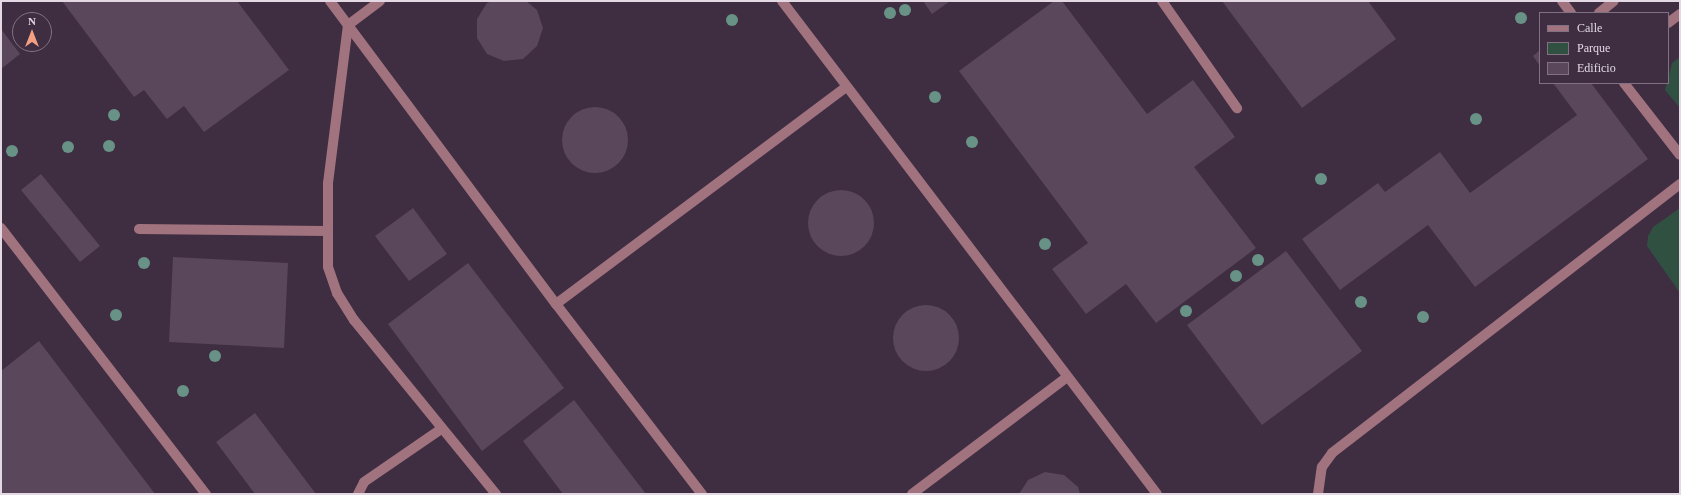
<!DOCTYPE html>
<html>
<head>
<meta charset="utf-8">
<style>
  body { margin:0 }
  #map { position:relative; width:1681px; height:495px; overflow:hidden; background:#3f2d41; font-family:"Times New Roman",serif }
  div>[style] { position:absolute }
  .green>* { inset:0; background:#305042 }
  .building>* { inset:0; background:#5a475c }
  .round { border-radius:50% }
  .minor>* { height:10px; margin:-5px; padding:0 5px; transform-origin:5px; border-radius:5px; background:#a1737e }
  .trees>* { width:12px; height:12px; margin:-6px; border-radius:50%; background:#689286 }
  span { translate:-50% -50%; white-space:nowrap; text-align:center; line-height:1.15; -webkit-text-stroke:3.5px #3f2d41; paint-order:stroke }
  .frame { position:absolute; inset:0; border:2px solid #e4d8e5; pointer-events:none }
  .legend { position:absolute; left:1539px; top:12px; width:130px; height:72px; box-sizing:border-box; background:#3f2d41; border:1px solid #817183; margin:0; padding:5px 7px; list-style:none; font-size:12px; color:#e4d8e5 }
  .legend li { display:flex; align-items:center; gap:8px; height:20px }
  .legend b { width:20px; border:1px solid #817183 }
  .north { position:absolute; left:12px; top:12px; width:40px; height:40px; box-sizing:border-box; background:#3f2d41; border:1px solid #817183; border-radius:50%; rotate:0deg; font-size:11px; font-weight:700; line-height:16px; text-align:center; color:#e4d8e5 }
  .north::after { content:''; display:block; margin:auto; width:14px; height:18px; background:#f39f82; clip-path:polygon(50% 0,100% 100%,50% 72%,0 100%) }
</style>
</head>
<body>
<div id="map">
  <div class="green">
    <i style="clip-path:polygon(1680px 57px,1680px 108px,1665px 90px,1672px 63px)"></i>
    <i style="clip-path:polygon(1680px 208px,1680px 293px,1647px 246px,1648px 236px,1653px 227px)"></i>
  </div>
  <div class="building">
    <i style="clip-path:polygon(62px 1px,237px 1px,289px 70px,204px 132px,184px 106px,167px 119px,144px 90px,134px 97px)"></i>
    <i style="clip-path:polygon(492px 1px,526px 1px,537px 10px,543px 28px,537px 46px,523px 59px,504px 61px,487px 54px,477px 38px,477px 19px,487px 3px)"></i>
    <i style="clip-path:polygon(923px 1px,950px 1px,932px 14px)"></i>
    <i style="clip-path:polygon(1054px 1px,1062px 1px,1147px 114px,1193px 80px,1235px 137px,1194px 167px,1256px 248px,1156px 323px,1126px 284px,1086px 314px,1052px 269px,1088px 243px,959px 71px)"></i>
    <i style="clip-path:polygon(1222px 1px,1368px 1px,1396px 39px,1302px 108px)"></i>
    <i style="clip-path:polygon(1px 29px,20px 54px,1px 69px)"></i>
    <i style="clip-path:polygon(1540px 50px,1540px 66px,1533px 56px)"></i>
    <i style="clip-path:polygon(1553px 83px,1591px 83px,1648px 159px,1475px 287px,1428px 225px,1340px 290px,1302px 239px,1378px 183px,1385px 192px,1440px 152px,1470px 193px,1577px 115px)"></i>
    <i class="round" style="left:562px;top:107px;width:66px;height:66px"></i>
    <i style="clip-path:polygon(41px 174px,100px 246px,80px 262px,21px 190px)"></i>
    <i class="round" style="left:808px;top:190px;width:66px;height:66px"></i>
    <i style="clip-path:polygon(413px 208px,447px 254px,409px 281px,375px 236px)"></i>
    <i style="clip-path:polygon(1286px 251px,1362px 351px,1262px 425px,1187px 325px)"></i>
    <i style="clip-path:polygon(173px 257px,288px 263px,284px 348px,169px 342px)"></i>
    <i style="clip-path:polygon(468px 263px,564px 388px,482px 451px,388px 324px)"></i>
    <i class="round" style="left:893px;top:305px;width:66px;height:66px"></i>
    <i style="clip-path:polygon(39px 341px,155px 494px,1px 494px,1px 371px)"></i>
    <i style="clip-path:polygon(574px 400px,646px 494px,563px 494px,523px 441px)"></i>
    <i style="clip-path:polygon(255px 413px,316px 494px,255px 494px,216px 442px)"></i>
    <i style="clip-path:polygon(1045px 472px,1064px 475px,1078px 487px,1080px 494px,1019px 494px,1028px 480px)"></i>
  </div>
  <div class="minor">
    <i style="left:330px;top:1px;width:378px;rotate:53.3deg"></i>
    <i style="left:556px;top:304px;width:240px;rotate:52.5deg"></i>
    <i style="left:380px;top:1px;width:40px;rotate:143deg"></i>
    <i style="left:348px;top:25px;width:159px;rotate:97.2deg"></i>
    <i style="left:328px;top:183px;width:84px;rotate:90deg"></i>
    <i style="left:328px;top:267px;width:28px;rotate:71deg"></i>
    <i style="left:337px;top:293px;width:32px;rotate:58deg"></i>
    <i style="left:354px;top:320px;width:225px;rotate:50.8deg"></i>
    <i style="left:782px;top:1px;width:619px;rotate:52.74deg"></i>
    <i style="left:1162px;top:1px;width:131px;rotate:55deg"></i>
    <i style="left:1562px;top:1px;width:15px;rotate:53deg"></i>
    <i style="left:1599px;top:13px;width:19px;rotate:-39deg"></i>
    <i style="left:1668px;top:23px;width:15px;rotate:-37deg"></i>
    <i style="left:1624px;top:83px;width:91px;rotate:52.1deg"></i>
    <i style="left:1px;top:228px;width:336px;rotate:52.4deg"></i>
    <i style="left:139px;top:229px;width:187px;rotate:0.6deg"></i>
    <i style="left:556px;top:304px;width:361px;rotate:-36.8deg"></i>
    <i style="left:358px;top:494px;width:13px;rotate:-63deg"></i>
    <i style="left:364px;top:482px;width:93px;rotate:-34.5deg"></i>
    <i style="left:912px;top:494px;width:193px;rotate:-37deg"></i>
    <i style="left:1318px;top:494px;width:27px;rotate:-82deg"></i>
    <i style="left:1322px;top:467px;width:17px;rotate:-54deg"></i>
    <i style="left:1332px;top:453px;width:440px;rotate:-37.7deg"></i>
  </div>
  <div class="trees">
    <i style="left:905px;top:10px"></i>
    <i style="left:890px;top:13px"></i>
    <i style="left:1521px;top:18px"></i>
    <i style="left:732px;top:20px"></i>
    <i style="left:935px;top:97px"></i>
    <i style="left:114px;top:115px"></i>
    <i style="left:1476px;top:119px"></i>
    <i style="left:972px;top:142px"></i>
    <i style="left:109px;top:146px"></i>
    <i style="left:68px;top:147px"></i>
    <i style="left:12px;top:151px"></i>
    <i style="left:1321px;top:179px"></i>
    <i style="left:1045px;top:244px"></i>
    <i style="left:1258px;top:260px"></i>
    <i style="left:144px;top:263px"></i>
    <i style="left:1236px;top:276px"></i>
    <i style="left:1361px;top:302px"></i>
    <i style="left:1186px;top:311px"></i>
    <i style="left:116px;top:315px"></i>
    <i style="left:1423px;top:317px"></i>
    <i style="left:215px;top:356px"></i>
    <i style="left:183px;top:391px"></i>
  </div>
  <div class="frame"></div>
  <ul class="legend">
  <li><b style="height:5px;background:#a1737e"></b>Calle</li>
  <li><b style="height:11px;background:#305042"></b>Parque</li>
  <li><b style="height:11px;background:#5a475c"></b>Edificio</li>
  </ul>
  <div class="north">N</div>
</div>
</body>
</html>
